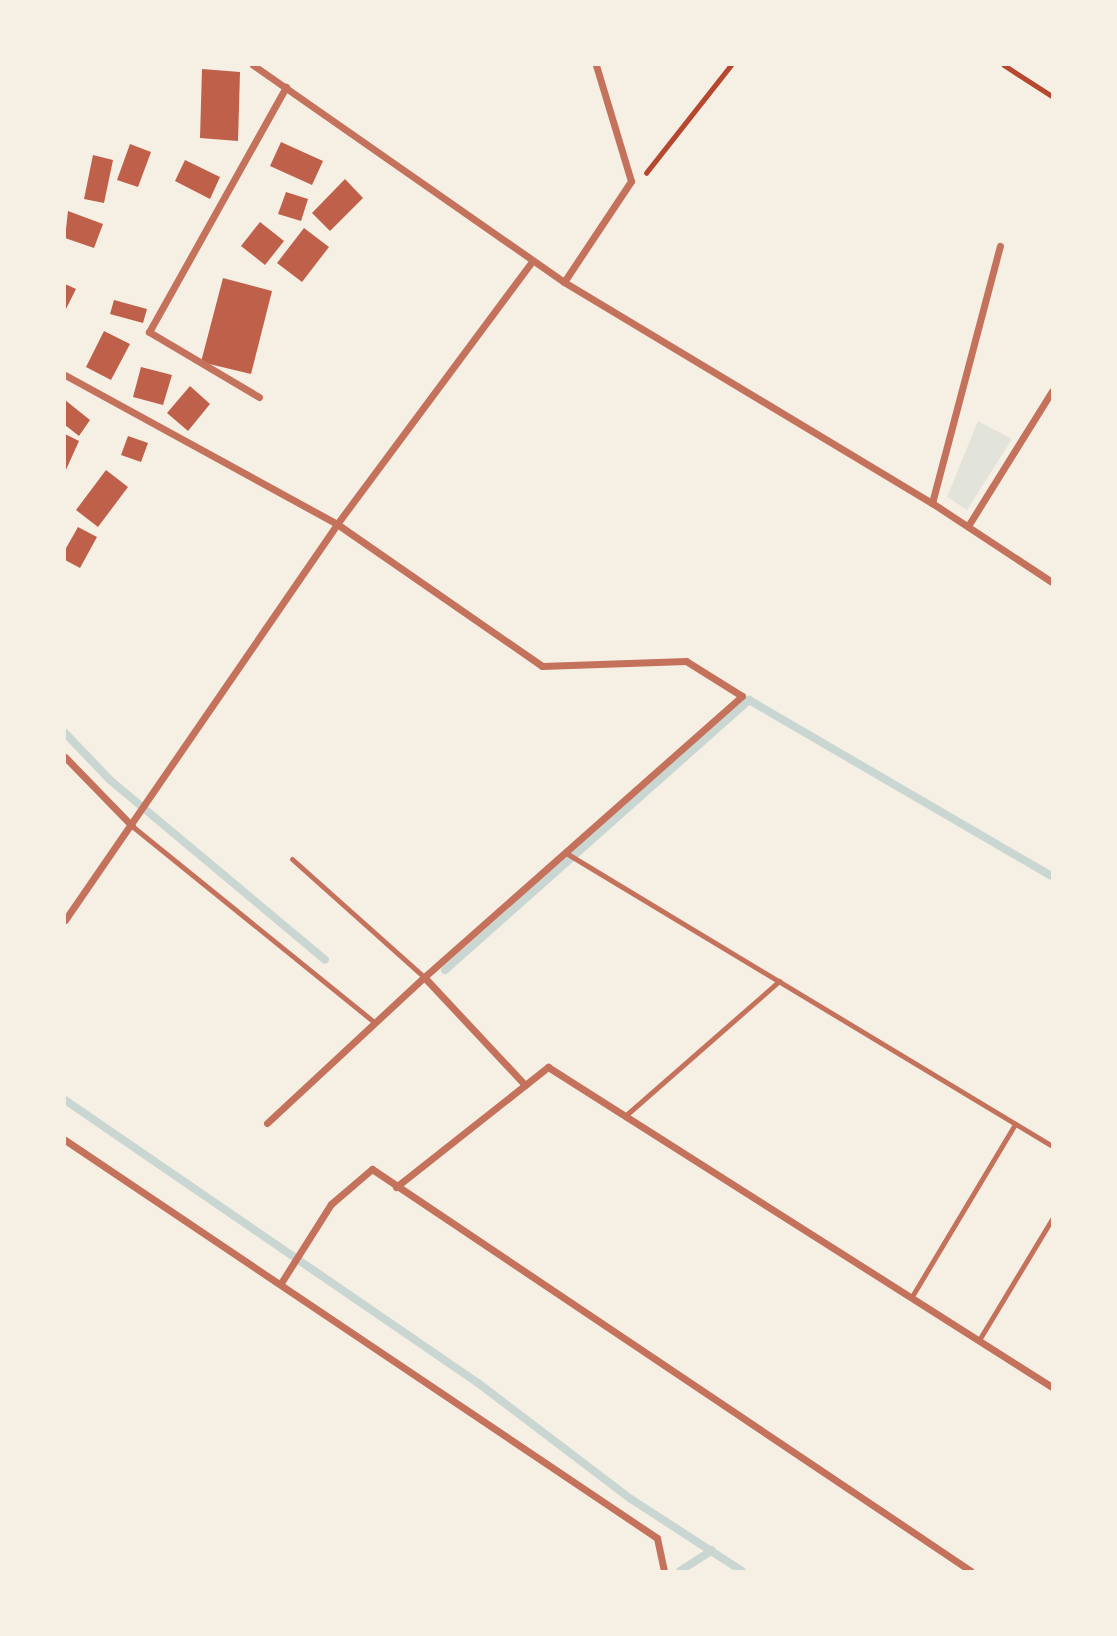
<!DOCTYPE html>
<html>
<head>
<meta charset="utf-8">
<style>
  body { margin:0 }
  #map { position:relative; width:1117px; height:1636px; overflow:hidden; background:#f6efe4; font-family:Literata,serif }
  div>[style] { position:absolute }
  .green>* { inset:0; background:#e2e4dc }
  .stream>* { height:8px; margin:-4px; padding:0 4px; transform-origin:4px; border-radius:4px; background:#c9d6d2 }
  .building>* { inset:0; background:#bf614a }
  .path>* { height:4.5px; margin:-2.25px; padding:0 2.25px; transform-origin:2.25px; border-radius:2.25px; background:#b5482f }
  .service>* { height:5px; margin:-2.5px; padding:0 2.5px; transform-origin:2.5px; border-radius:2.5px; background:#c5725c }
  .minor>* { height:7px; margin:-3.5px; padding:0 3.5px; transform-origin:3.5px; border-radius:3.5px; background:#c5725c }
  span { translate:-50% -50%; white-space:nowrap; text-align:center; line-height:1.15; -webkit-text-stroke:5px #f6efe4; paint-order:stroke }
  .frame { position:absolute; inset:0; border:66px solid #f6efe4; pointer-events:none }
</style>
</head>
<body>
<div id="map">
  <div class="green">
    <i style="clip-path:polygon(978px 421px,1012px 439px,967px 510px,947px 497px)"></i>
  </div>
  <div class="stream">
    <i style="left:65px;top:733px;width:65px;rotate:46.2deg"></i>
    <i style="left:110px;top:780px;width:280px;rotate:39.9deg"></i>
    <i style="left:445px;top:970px;width:407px;rotate:-41.6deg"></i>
    <i style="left:749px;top:700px;width:350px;rotate:30.2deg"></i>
    <i style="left:65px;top:1100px;width:501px;rotate:34.42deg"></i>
    <i style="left:478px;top:1383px;width:192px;rotate:37.2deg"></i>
    <i style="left:631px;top:1499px;width:132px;rotate:33deg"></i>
    <i style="left:680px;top:1571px;width:38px;rotate:-33deg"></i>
  </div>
  <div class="building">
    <i style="clip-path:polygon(202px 69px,240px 72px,238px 141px,200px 138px)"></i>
    <i style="clip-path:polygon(281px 142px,323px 161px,312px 185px,270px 166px)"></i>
    <i style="clip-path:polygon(130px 144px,151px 152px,138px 187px,117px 180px)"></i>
    <i style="clip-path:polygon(93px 155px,113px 160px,104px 203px,84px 199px)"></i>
    <i style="clip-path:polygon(185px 160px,220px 177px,210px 199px,175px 181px)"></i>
    <i style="clip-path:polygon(345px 179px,363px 198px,330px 231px,312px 213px)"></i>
    <i style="clip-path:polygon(286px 192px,308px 199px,301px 221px,278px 214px)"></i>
    <i style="clip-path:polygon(68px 211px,103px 224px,94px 248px,65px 238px)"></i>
    <i style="clip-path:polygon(260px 222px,284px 241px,265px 265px,241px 246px)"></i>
    <i style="clip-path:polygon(304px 228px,329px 247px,302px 282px,277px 263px)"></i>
    <i style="clip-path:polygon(223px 278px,272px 291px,251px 374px,201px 362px)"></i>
    <i style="clip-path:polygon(65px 284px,76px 289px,65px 311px)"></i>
    <i style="clip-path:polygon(114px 300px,147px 309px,143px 323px,110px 314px)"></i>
    <i style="clip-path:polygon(104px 331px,130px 344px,111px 380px,86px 367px)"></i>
    <i style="clip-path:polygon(141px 367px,172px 375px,163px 405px,133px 397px)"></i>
    <i style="clip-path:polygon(190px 386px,210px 404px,188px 431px,167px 413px)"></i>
    <i style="clip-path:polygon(65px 400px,90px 420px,79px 436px,65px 425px)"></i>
    <i style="clip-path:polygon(65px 434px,79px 441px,65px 472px)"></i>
    <i style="clip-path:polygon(128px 436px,148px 443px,141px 462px,121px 455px)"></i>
    <i style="clip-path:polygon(106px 470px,128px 487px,98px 527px,76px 510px)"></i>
    <i style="clip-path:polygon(78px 527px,97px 537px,80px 568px,65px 560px,65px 550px)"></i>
  </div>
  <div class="path">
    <i style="left:1004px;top:65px;width:57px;rotate:32.9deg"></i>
    <i style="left:646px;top:173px;width:137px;rotate:-51.8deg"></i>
  </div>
  <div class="service">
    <i style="left:132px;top:826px;width:310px;rotate:39deg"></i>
    <i style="left:566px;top:853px;width:567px;rotate:31.08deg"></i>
    <i style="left:292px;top:859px;width:177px;rotate:41.8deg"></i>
    <i style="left:625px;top:1116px;width:205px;rotate:-41.2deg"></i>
    <i style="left:911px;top:1298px;width:203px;rotate:-59.1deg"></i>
    <i style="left:979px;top:1340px;width:141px;rotate:-58.9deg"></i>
  </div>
  <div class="minor">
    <i style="left:253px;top:65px;width:379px;rotate:34.9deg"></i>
    <i style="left:564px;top:282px;width:429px;rotate:31deg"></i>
    <i style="left:932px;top:503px;width:144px;rotate:33.4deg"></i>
    <i style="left:564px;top:282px;width:121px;rotate:-56.4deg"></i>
    <i style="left:631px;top:181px;width:121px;rotate:-106.8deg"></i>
    <i style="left:65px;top:375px;width:310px;rotate:28.7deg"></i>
    <i style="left:337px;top:524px;width:249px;rotate:34.7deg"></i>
    <i style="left:542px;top:666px;width:144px;rotate:-2deg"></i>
    <i style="left:686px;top:661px;width:66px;rotate:32deg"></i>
    <i style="left:742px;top:696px;width:424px;rotate:138.5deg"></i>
    <i style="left:259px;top:397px;width:128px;rotate:-149.4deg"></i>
    <i style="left:149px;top:332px;width:281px;rotate:-60.8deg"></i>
    <i style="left:932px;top:503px;width:266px;rotate:-75.2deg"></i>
    <i style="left:968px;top:526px;width:159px;rotate:-58.1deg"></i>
    <i style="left:65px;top:757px;width:96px;rotate:45.8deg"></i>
    <i style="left:65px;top:920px;width:480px;rotate:-55.5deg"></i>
    <i style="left:337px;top:524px;width:327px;rotate:-53.4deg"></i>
    <i style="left:267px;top:1123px;width:214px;rotate:-42.9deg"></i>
    <i style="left:424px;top:977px;width:148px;rotate:46.9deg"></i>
    <i style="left:65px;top:1140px;width:713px;rotate:33.91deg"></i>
    <i style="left:657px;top:1538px;width:34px;rotate:78deg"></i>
    <i style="left:396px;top:1187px;width:194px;rotate:-38.3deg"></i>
    <i style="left:548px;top:1067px;width:597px;rotate:32.41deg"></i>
    <i style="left:281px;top:1283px;width:93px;rotate:-57.7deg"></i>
    <i style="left:331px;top:1204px;width:54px;rotate:-40.5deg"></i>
    <i style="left:372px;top:1169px;width:721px;rotate:33.87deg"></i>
  </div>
  <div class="frame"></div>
</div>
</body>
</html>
